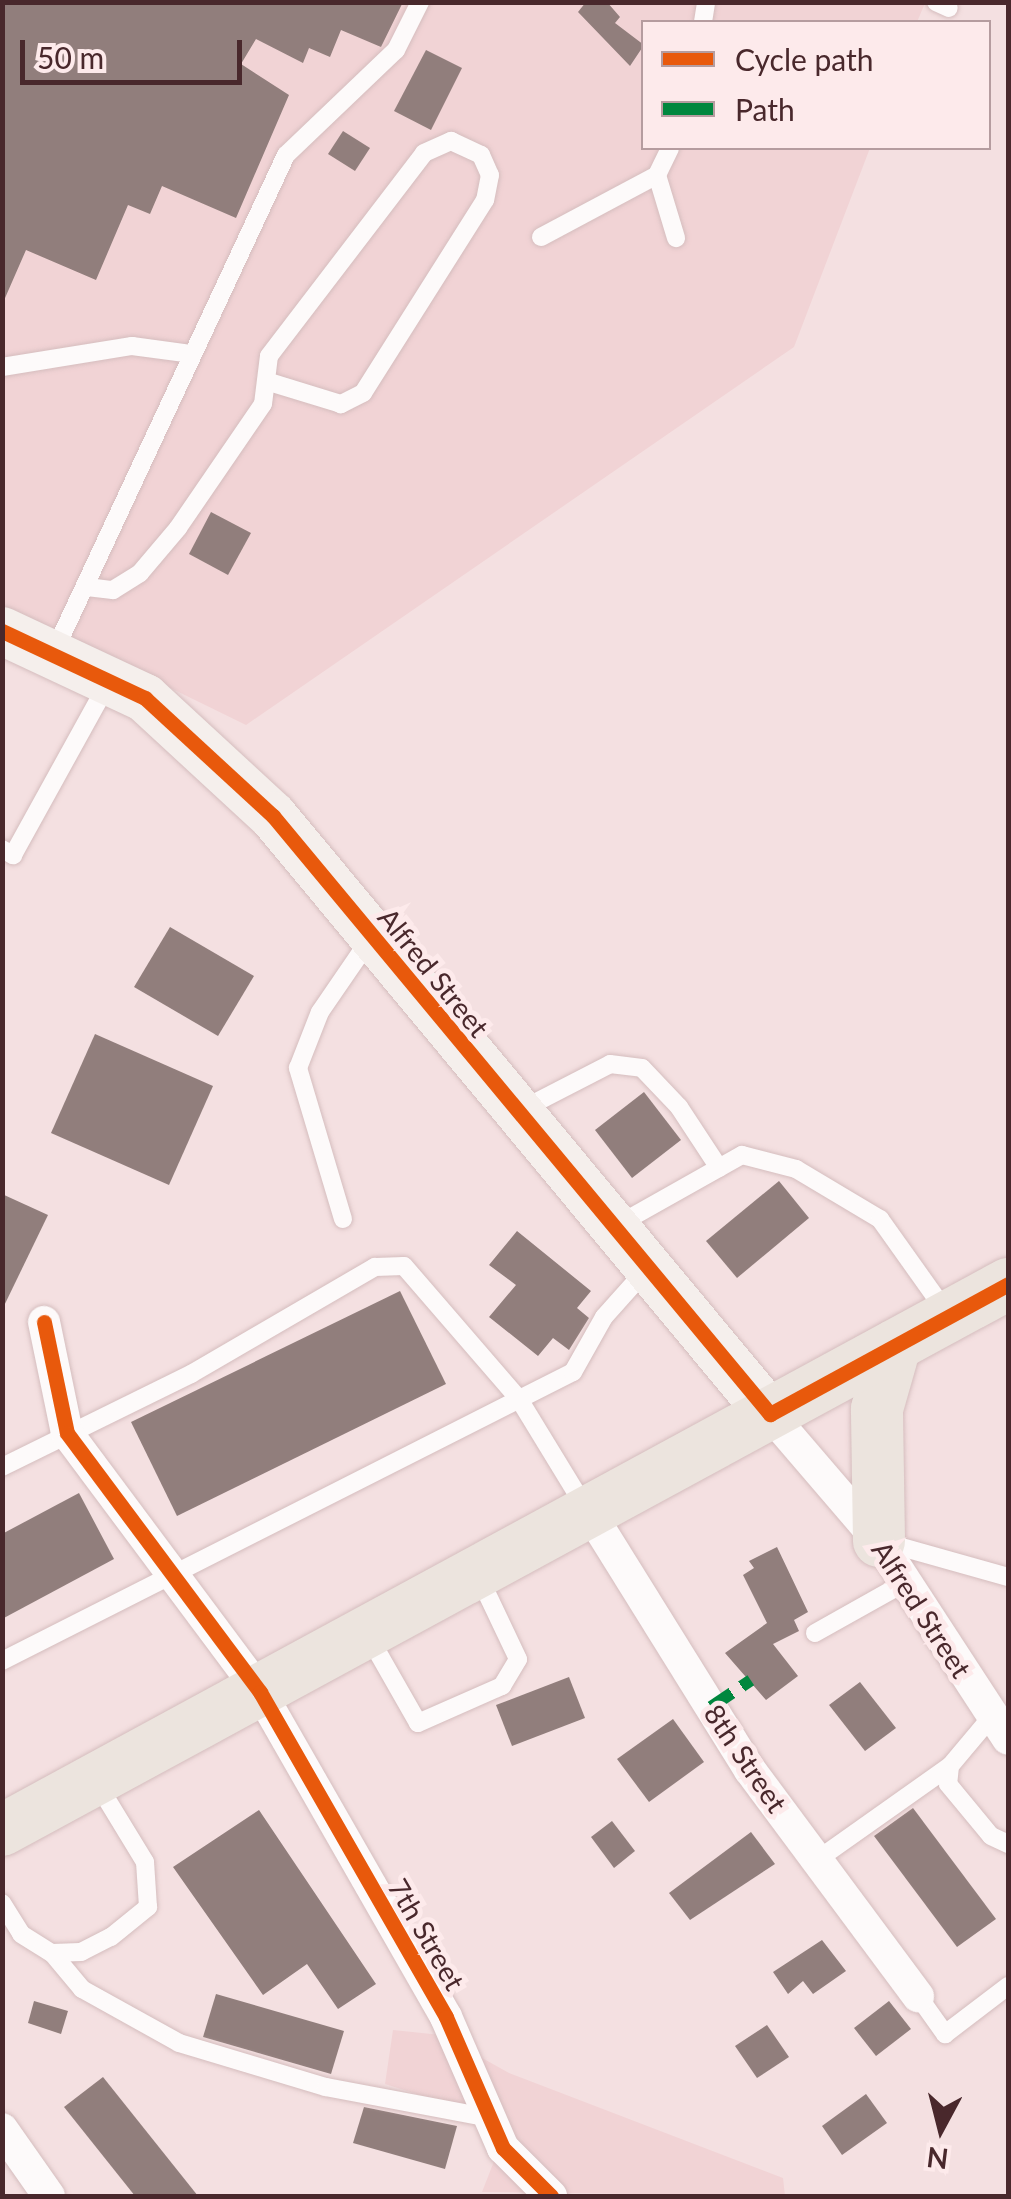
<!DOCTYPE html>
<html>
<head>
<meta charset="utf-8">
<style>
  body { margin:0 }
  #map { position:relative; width:1011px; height:2199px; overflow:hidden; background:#f4e0e1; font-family:Lato,sans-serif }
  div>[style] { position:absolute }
  .built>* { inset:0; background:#f1d3d5 }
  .building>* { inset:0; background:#917e7c }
  .roads { filter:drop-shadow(0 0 2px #d5bdbe) drop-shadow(0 0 2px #d5bdbe) }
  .lane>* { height:18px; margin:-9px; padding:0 9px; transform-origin:9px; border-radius:9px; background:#fdfafa }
  .street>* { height:32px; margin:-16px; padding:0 16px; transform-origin:16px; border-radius:16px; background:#fdfafa }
  .secondary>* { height:48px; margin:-24px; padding:0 24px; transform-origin:24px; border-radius:24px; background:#f5efec }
  .primary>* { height:52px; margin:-26px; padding:0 26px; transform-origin:26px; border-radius:26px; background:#ece4de }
  .quiet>* { height:12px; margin-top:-6px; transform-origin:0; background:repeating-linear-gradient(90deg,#00873e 0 25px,transparent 0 37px) }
  .cycleway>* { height:15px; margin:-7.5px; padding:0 7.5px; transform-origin:7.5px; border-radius:7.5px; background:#e8590c }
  span { translate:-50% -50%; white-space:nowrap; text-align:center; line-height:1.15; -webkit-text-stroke:10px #fdeaeb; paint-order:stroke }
  .street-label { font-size:28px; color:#49282c }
  .frame { position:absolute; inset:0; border:5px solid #49282c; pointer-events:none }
  .legend { position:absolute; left:641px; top:20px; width:350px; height:130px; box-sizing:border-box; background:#fdeaeb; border:2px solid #b59c9f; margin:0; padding:12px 18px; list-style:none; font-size:30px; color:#49282c }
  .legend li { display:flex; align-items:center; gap:20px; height:50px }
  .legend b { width:50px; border:2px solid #b59c9f }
  .north { position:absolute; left:891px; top:2079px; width:100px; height:100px; -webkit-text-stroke:8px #fdeaeb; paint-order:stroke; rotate:187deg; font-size:28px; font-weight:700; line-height:40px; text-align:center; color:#49282c }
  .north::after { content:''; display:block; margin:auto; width:35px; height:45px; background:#49282c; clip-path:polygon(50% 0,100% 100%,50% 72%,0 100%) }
  .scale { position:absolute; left:20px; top:40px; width:222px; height:45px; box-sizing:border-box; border:5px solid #49282c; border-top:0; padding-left:12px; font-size:30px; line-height:35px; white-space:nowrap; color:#49282c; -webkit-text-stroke:8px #fdeaeb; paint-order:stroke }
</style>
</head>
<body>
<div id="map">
  <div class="built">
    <i style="clip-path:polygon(2px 3px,925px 3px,917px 22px,644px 22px,644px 148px,870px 148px,794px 347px,246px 725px,3px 606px)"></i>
    <i style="clip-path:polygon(393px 2030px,441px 2035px,509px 2073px,783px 2178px,785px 2196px,482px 2192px,509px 2123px,385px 2084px)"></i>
  </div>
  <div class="building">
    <i style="clip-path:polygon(2px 2px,403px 2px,381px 47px,341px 30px,330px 57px,309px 48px,303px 63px,256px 39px,241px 64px,289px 95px,236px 218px,162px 186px,150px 214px,128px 205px,96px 280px,26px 250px,2px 305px)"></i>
    <i style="clip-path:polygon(586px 2px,607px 2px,620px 17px,615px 23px,644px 45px,630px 66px,578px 12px)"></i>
    <i style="clip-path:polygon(426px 50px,462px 68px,431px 130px,394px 111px)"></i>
    <i style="clip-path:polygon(343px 131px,370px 148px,355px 171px,328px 154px)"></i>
    <i style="clip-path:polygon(211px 512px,251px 533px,228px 575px,189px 554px)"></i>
    <i style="clip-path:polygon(170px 927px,254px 976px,218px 1036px,134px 987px)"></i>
    <i style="clip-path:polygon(95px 1034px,213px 1086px,169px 1185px,51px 1133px)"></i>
    <i style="clip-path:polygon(644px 1092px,681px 1140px,632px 1178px,595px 1130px)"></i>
    <i style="clip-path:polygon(779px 1181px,809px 1218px,737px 1278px,706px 1241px)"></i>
    <i style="clip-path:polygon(2px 1194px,48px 1215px,2px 1310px)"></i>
    <i style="clip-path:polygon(517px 1231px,591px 1291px,577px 1308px,589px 1318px,569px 1350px,553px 1338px,538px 1356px,489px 1317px,516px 1285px,489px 1265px)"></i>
    <i style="clip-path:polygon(400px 1291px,446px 1384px,177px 1516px,131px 1422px)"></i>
    <i style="clip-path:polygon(79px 1493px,114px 1559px,2px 1619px,2px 1534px)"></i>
    <i style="clip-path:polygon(777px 1547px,808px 1612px,794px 1620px,799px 1631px,773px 1644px,798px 1676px,766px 1700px,725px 1653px,767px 1623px,743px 1575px,754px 1568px,749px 1561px)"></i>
    <i style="clip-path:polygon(569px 1677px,585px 1718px,512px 1746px,496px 1705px)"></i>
    <i style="clip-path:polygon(860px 1682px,896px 1728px,865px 1751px,829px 1705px)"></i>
    <i style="clip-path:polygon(673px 1719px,704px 1762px,649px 1802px,617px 1759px)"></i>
    <i style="clip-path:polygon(913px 1808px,996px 1919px,957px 1947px,874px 1836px)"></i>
    <i style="clip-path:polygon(259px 1810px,376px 1984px,338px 2009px,307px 1964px,263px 1995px,173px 1867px)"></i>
    <i style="clip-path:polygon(612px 1821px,635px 1851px,614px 1868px,591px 1837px)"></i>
    <i style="clip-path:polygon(751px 1832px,775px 1864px,690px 1920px,669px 1893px)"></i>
    <i style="clip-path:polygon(822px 1940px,846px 1971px,813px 1994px,803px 1981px,788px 1994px,773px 1972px)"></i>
    <i style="clip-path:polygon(216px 1994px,344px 2031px,331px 2074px,203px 2037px)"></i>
    <i style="clip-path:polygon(34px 2001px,68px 2011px,61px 2034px,28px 2023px)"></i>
    <i style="clip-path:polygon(889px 2001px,911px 2029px,876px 2056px,854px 2028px)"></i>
    <i style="clip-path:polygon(767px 2025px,789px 2057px,757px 2078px,735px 2046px)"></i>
    <i style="clip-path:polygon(103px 2077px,198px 2196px,135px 2196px,64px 2107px)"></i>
    <i style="clip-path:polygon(866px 2094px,887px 2123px,842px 2155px,822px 2126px)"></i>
    <i style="clip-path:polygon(364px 2107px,457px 2126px,445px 2169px,353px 2143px)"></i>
  </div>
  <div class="roads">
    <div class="lane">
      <i style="left:936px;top:2px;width:14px;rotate:25deg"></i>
      <i style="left:703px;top:22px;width:20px;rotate:-81deg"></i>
      <i style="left:657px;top:175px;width:66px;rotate:73.2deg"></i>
      <i style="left:541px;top:237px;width:132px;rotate:-28.1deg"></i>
      <i style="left:657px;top:175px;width:30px;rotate:-64deg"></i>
      <i style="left:2px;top:367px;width:132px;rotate:-9.2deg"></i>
      <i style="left:132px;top:346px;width:61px;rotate:7.6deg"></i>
      <i style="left:87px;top:587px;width:26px;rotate:7deg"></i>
      <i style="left:113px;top:590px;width:32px;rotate:-32deg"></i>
      <i style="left:140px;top:573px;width:59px;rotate:-49.8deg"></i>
      <i style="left:178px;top:528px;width:150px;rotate:-55.6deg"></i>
      <i style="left:263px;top:404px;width:48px;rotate:-82.9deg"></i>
      <i style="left:269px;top:356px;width:255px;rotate:-52.6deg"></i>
      <i style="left:424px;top:153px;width:30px;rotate:-24deg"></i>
      <i style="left:451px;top:141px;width:33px;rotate:25deg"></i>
      <i style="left:481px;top:155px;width:22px;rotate:66deg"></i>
      <i style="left:490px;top:175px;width:25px;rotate:101deg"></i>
      <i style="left:485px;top:200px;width:228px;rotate:122.3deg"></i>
      <i style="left:363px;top:393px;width:25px;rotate:153deg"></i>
      <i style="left:341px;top:404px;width:78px;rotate:-163deg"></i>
      <i style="left:53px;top:654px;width:551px;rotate:-64.97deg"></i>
      <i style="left:286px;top:155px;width:152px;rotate:-43.7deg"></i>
      <i style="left:396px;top:50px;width:54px;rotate:-63.4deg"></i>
      <i style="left:2px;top:849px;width:13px;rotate:29deg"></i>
      <i style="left:13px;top:855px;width:199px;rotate:-61.1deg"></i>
      <i style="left:521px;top:1110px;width:100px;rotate:-27.3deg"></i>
      <i style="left:610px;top:1064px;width:32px;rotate:7deg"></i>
      <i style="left:642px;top:1068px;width:54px;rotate:46.5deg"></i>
      <i style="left:679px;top:1107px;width:73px;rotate:56.7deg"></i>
      <i style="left:343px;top:1219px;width:158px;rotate:-106.6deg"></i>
      <i style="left:298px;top:1068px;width:60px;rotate:-68.6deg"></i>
      <i style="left:320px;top:1012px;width:92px;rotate:-55.6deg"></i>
      <i style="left:614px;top:1227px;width:147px;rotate:-29.4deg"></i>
      <i style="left:742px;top:1155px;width:56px;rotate:14.5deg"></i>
      <i style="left:796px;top:1169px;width:98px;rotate:30.8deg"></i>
      <i style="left:880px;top:1219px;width:114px;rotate:54.6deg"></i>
      <i style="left:2px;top:1467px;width:211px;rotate:-26.2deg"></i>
      <i style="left:191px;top:1374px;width:213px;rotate:-30.2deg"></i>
      <i style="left:375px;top:1267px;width:29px;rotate:-2deg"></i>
      <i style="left:404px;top:1266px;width:176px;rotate:49.2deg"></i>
      <i style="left:519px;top:1399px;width:127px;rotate:58.6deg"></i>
      <i style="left:880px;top:1541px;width:133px;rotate:15.7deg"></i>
      <i style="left:815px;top:1633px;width:104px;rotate:-29.3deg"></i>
      <i style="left:369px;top:1637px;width:99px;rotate:60.3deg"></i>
      <i style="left:418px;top:1723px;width:92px;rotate:-23.8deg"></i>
      <i style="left:502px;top:1686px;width:31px;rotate:-59deg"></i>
      <i style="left:518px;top:1659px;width:91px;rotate:-115.4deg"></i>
      <i style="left:2px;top:1661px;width:640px;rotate:-26.85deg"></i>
      <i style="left:573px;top:1372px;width:63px;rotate:-60.6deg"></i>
      <i style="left:604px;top:1317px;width:63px;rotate:-48.2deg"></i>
      <i style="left:992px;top:1716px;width:65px;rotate:130deg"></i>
      <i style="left:950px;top:1766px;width:18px;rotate:96deg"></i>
      <i style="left:948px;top:1784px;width:67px;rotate:50.4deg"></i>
      <i style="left:991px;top:1836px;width:19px;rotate:25deg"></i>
      <i style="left:817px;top:1860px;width:163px;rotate:-35.3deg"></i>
      <i style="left:2px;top:1903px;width:36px;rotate:58deg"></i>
      <i style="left:21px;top:1934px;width:36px;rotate:32deg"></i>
      <i style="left:52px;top:1953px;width:29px;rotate:-2deg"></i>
      <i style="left:81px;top:1952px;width:34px;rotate:-27deg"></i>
      <i style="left:111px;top:1937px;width:48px;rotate:-39deg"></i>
      <i style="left:148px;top:1907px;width:45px;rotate:-93.8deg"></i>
      <i style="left:145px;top:1862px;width:90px;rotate:-121.4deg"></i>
      <i style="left:52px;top:1953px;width:47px;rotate:50.2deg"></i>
      <i style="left:82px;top:1989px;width:111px;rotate:29.1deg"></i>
      <i style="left:179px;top:2043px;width:153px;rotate:16.7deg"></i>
      <i style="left:326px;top:2087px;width:167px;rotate:10.7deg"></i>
      <i style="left:918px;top:1996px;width:47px;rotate:54.6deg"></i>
      <i style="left:945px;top:2034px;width:79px;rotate:-37.3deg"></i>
    </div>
    <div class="street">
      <i style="left:44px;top:1322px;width:113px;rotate:78.3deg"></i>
      <i style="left:67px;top:1433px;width:323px;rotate:53.3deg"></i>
      <i style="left:260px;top:1692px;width:374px;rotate:60.2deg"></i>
      <i style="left:446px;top:2017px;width:143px;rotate:66.5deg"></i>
      <i style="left:503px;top:2148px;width:68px;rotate:45deg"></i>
      <i style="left:770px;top:1414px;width:167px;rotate:49.4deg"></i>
      <i style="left:879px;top:1541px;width:236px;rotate:56.9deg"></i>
      <i style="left:588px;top:1510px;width:306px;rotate:58.1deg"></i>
      <i style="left:750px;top:1770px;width:282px;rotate:53.4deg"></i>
      <i style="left:2px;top:2129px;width:82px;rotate:55deg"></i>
    </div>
    <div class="secondary">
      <i style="left:2px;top:631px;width:158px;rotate:25.1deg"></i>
      <i style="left:145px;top:698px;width:174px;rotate:42.7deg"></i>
      <i style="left:273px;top:816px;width:778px;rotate:50.27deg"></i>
    </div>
    <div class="primary">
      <i style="left:879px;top:1541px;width:132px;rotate:-90.9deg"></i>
      <i style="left:877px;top:1409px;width:66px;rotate:-74.1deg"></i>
      <i style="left:2px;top:1830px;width:1145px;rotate:-28.49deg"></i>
    </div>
  </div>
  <div class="quiet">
    <i style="left:711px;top:1707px;width:48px;rotate:-34deg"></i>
  </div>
  <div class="cycleway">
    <i style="left:2px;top:631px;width:158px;rotate:25.1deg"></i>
    <i style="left:145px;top:698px;width:174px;rotate:42.7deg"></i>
    <i style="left:273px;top:816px;width:778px;rotate:50.27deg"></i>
    <i style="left:770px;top:1414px;width:271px;rotate:-28.6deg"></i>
    <i style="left:44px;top:1322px;width:113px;rotate:78.3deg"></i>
    <i style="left:67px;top:1433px;width:323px;rotate:53.3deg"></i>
    <i style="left:260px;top:1692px;width:374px;rotate:60.2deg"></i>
    <i style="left:446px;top:2017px;width:143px;rotate:66.5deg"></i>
    <i style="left:503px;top:2148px;width:68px;rotate:45deg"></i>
  </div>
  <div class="street-label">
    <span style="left:434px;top:972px;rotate:51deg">Alfred Street</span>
    <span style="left:922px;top:1609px;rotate:57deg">Alfred Street</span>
    <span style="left:746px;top:1758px;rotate:56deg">8th Street</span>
    <span style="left:427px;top:1934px;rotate:60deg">7th Street</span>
  </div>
  <div class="frame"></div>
  <ul class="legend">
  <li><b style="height:12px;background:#e8590c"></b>Cycle path</li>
  <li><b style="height:12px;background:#00873e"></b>Path</li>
  </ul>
  <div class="north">N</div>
  <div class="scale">50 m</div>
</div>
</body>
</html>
